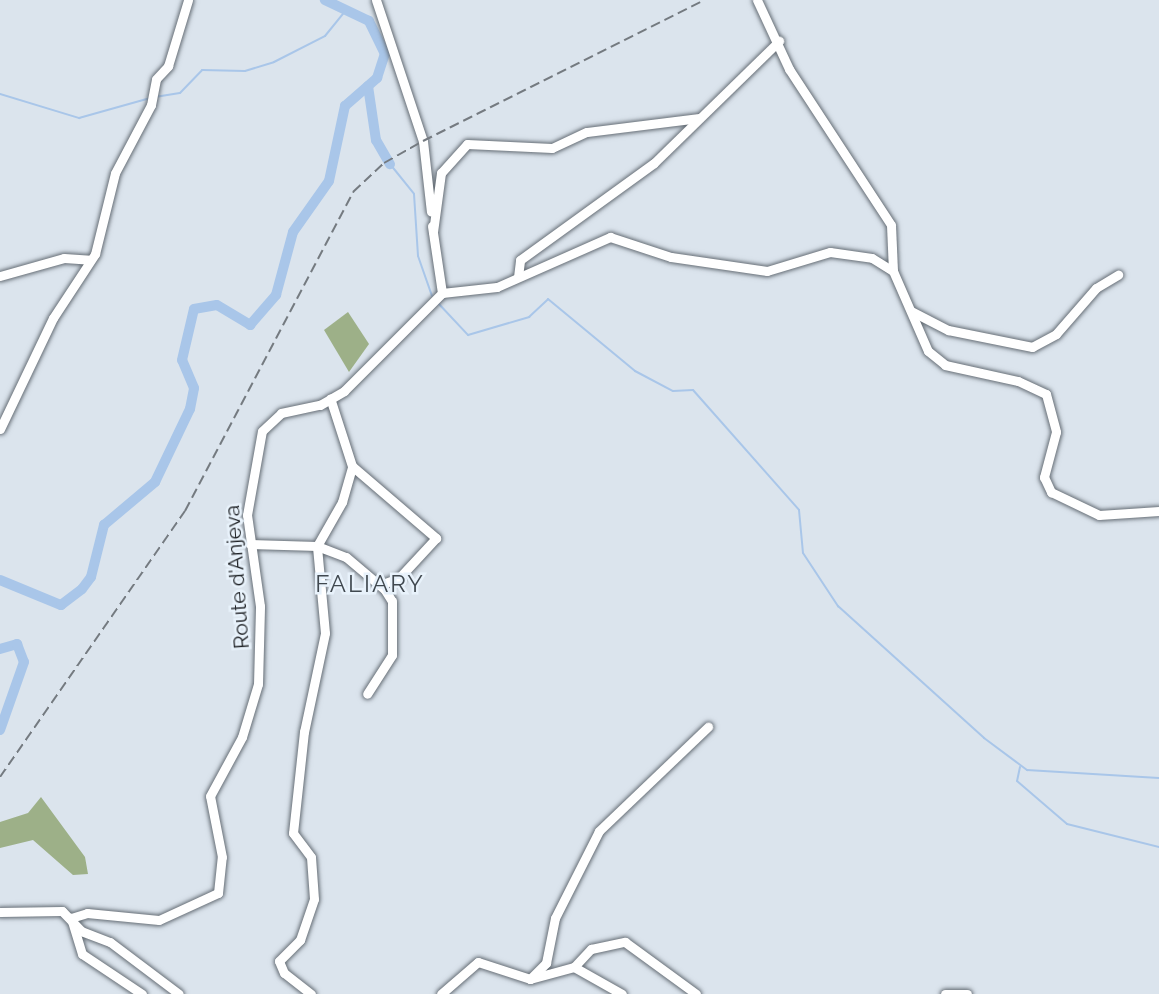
<!DOCTYPE html>
<html>
<head>
<meta charset="utf-8">
<style>
  body { margin:0 }
  #map { position:relative; width:1159px; height:994px; overflow:hidden; background:#dbe4ed; font-family:Raleway,sans-serif }
  div>[style] { position:absolute }
  .forest>* { inset:0; background:#9db088 }
  .stream>* { height:2px; margin:-1px; padding:0 1px; transform-origin:1px; border-radius:1px; background:#a9c6e9 }
  .river>* { height:10px; margin:-5px; padding:0 5px; transform-origin:5px; border-radius:5px; background:#a9c6e9 }
  .roads { filter:drop-shadow(0 0 2px #666e76) drop-shadow(0 0 2px #666e76) }
  .minor>* { height:9px; margin:-4.5px; padding:0 4.5px; transform-origin:4.5px; border-radius:4.5px; background:#fff }
  .rail>* { height:2px; margin-top:-1px; transform-origin:0; background:repeating-linear-gradient(90deg,#747a80 0 10px,transparent 0 15px) }
  span { translate:-50% -50%; white-space:nowrap; text-align:center; line-height:1.15; -webkit-text-stroke:5px #e8f2fb; paint-order:stroke }
  .street-label { font-size:21px; color:#1e2125 }
  .quarter-label { font-size:24px; color:#40484f; letter-spacing:2px }
</style>
</head>
<body>
<div id="map">
  <div class="forest">
    <i style="clip-path:polygon(348px 312px,369px 344px,349px 372px,324px 330px)"></i>
    <i style="clip-path:polygon(41px 797px,85px 857px,88px 874px,73px 875px,33px 840px,0 848px,0 822px,28px 813px)"></i>
  </div>
  <div class="stream">
    <i style="left:0;top:94px;width:83px;rotate:16.9deg"></i>
    <i style="left:79px;top:118px;width:74px;rotate:-15.7deg"></i>
    <i style="left:155px;top:97px;width:25px;rotate:-9deg"></i>
    <i style="left:180px;top:93px;width:32px;rotate:-46deg"></i>
    <i style="left:202px;top:70px;width:43px;rotate:1.3deg"></i>
    <i style="left:245px;top:71px;width:30px;rotate:-17deg"></i>
    <i style="left:274px;top:62px;width:57px;rotate:-27deg"></i>
    <i style="left:325px;top:36px;width:33px;rotate:-51deg"></i>
    <i style="left:390px;top:164px;width:38px;rotate:51deg"></i>
    <i style="left:414px;top:194px;width:62px;rotate:86.3deg"></i>
    <i style="left:418px;top:256px;width:42px;rotate:70.7deg"></i>
    <i style="left:438px;top:303px;width:44px;rotate:46.8deg"></i>
    <i style="left:468px;top:335px;width:64px;rotate:-16.4deg"></i>
    <i style="left:529px;top:317px;width:26px;rotate:-43deg"></i>
    <i style="left:548px;top:299px;width:113px;rotate:39.6deg"></i>
    <i style="left:635px;top:371px;width:43px;rotate:27.8deg"></i>
    <i style="left:673px;top:391px;width:20px;rotate:-3deg"></i>
    <i style="left:693px;top:390px;width:160px;rotate:48.5deg"></i>
    <i style="left:799px;top:510px;width:43px;rotate:84.7deg"></i>
    <i style="left:803px;top:553px;width:64px;rotate:56.6deg"></i>
    <i style="left:838px;top:606px;width:197px;rotate:42.1deg"></i>
    <i style="left:984px;top:738px;width:54px;rotate:36.7deg"></i>
    <i style="left:1027px;top:770px;width:132px;rotate:3.5deg"></i>
    <i style="left:1020px;top:767px;width:14px;rotate:102deg"></i>
    <i style="left:1017px;top:781px;width:66px;rotate:40.7deg"></i>
    <i style="left:1067px;top:824px;width:95px;rotate:14deg"></i>
  </div>
  <div class="river">
    <i style="left:368px;top:86px;width:55px;rotate:81.6deg"></i>
    <i style="left:376px;top:140px;width:28px;rotate:60deg"></i>
    <i style="left:0;top:580px;width:66px;rotate:22.3deg"></i>
    <i style="left:61px;top:605px;width:26px;rotate:-37deg"></i>
    <i style="left:82px;top:589px;width:15px;rotate:-53deg"></i>
    <i style="left:91px;top:577px;width:54px;rotate:-76deg"></i>
    <i style="left:104px;top:525px;width:67px;rotate:-40.1deg"></i>
    <i style="left:155px;top:482px;width:81px;rotate:-64.4deg"></i>
    <i style="left:190px;top:409px;width:21px;rotate:-79deg"></i>
    <i style="left:194px;top:388px;width:30px;rotate:-113deg"></i>
    <i style="left:182px;top:360px;width:52px;rotate:-76.8deg"></i>
    <i style="left:194px;top:309px;width:23px;rotate:-10deg"></i>
    <i style="left:217px;top:305px;width:39px;rotate:31deg"></i>
    <i style="left:250px;top:325px;width:40px;rotate:-49deg"></i>
    <i style="left:276px;top:295px;width:65px;rotate:-74.9deg"></i>
    <i style="left:293px;top:232px;width:62px;rotate:-54.8deg"></i>
    <i style="left:329px;top:181px;width:77px;rotate:-78deg"></i>
    <i style="left:345px;top:106px;width:43px;rotate:-41.2deg"></i>
    <i style="left:377px;top:78px;width:25px;rotate:-72deg"></i>
    <i style="left:385px;top:54px;width:37px;rotate:-116deg"></i>
    <i style="left:369px;top:21px;width:49px;rotate:-154.5deg"></i>
    <i style="left:0;top:649px;width:18px;rotate:-16deg"></i>
    <i style="left:17px;top:644px;width:19px;rotate:69deg"></i>
    <i style="left:24px;top:662px;width:72px;rotate:109.4deg"></i>
  </div>
  <div class="roads">
    <div class="minor">
      <i style="left:376px;top:0;width:149px;rotate:71.6deg"></i>
      <i style="left:423px;top:141px;width:71px;rotate:83.6deg"></i>
      <i style="left:757px;top:0;width:76px;rotate:65.1deg"></i>
      <i style="left:789px;top:69px;width:186px;rotate:56.8deg"></i>
      <i style="left:891px;top:225px;width:46px;rotate:87.5deg"></i>
      <i style="left:432px;top:226px;width:68px;rotate:81.5deg"></i>
      <i style="left:433px;top:232px;width:60px;rotate:-82.3deg"></i>
      <i style="left:441px;top:173px;width:39px;rotate:-48deg"></i>
      <i style="left:467px;top:144px;width:85px;rotate:2.7deg"></i>
      <i style="left:552px;top:148px;width:38px;rotate:-25deg"></i>
      <i style="left:587px;top:132px;width:113px;rotate:-7.1deg"></i>
      <i style="left:0;top:276px;width:66px;rotate:-15.7deg"></i>
      <i style="left:64px;top:258px;width:26px;rotate:4deg"></i>
      <i style="left:518px;top:277px;width:17px;rotate:-83deg"></i>
      <i style="left:520px;top:260px;width:165px;rotate:-35.9deg"></i>
      <i style="left:654px;top:163px;width:175px;rotate:-44.3deg"></i>
      <i style="left:911px;top:311px;width:42px;rotate:27.2deg"></i>
      <i style="left:948px;top:330px;width:86px;rotate:11.4deg"></i>
      <i style="left:1032px;top:347px;width:27px;rotate:-28deg"></i>
      <i style="left:1056px;top:334px;width:61px;rotate:-49deg"></i>
      <i style="left:1096px;top:288px;width:26px;rotate:-31deg"></i>
      <i style="left:0;top:429px;width:123px;rotate:-64.5deg"></i>
      <i style="left:53px;top:318px;width:77px;rotate:-56.7deg"></i>
      <i style="left:95px;top:254px;width:83px;rotate:-76.1deg"></i>
      <i style="left:115px;top:173px;width:77px;rotate:-62.1deg"></i>
      <i style="left:151px;top:105px;width:26px;rotate:-79deg"></i>
      <i style="left:156px;top:79px;width:18px;rotate:-47deg"></i>
      <i style="left:168px;top:66px;width:69px;rotate:-73.1deg"></i>
      <i style="left:352px;top:466px;width:111px;rotate:40.6deg"></i>
      <i style="left:436px;top:538px;width:54px;rotate:132.8deg"></i>
      <i style="left:399px;top:578px;width:20px;rotate:160deg"></i>
      <i style="left:250px;top:544px;width:67px;rotate:1.7deg"></i>
      <i style="left:317px;top:546px;width:31px;rotate:21deg"></i>
      <i style="left:346px;top:557px;width:51px;rotate:40.2deg"></i>
      <i style="left:385px;top:590px;width:13px;rotate:58deg"></i>
      <i style="left:392px;top:601px;width:54px;rotate:90deg"></i>
      <i style="left:392px;top:655px;width:46px;rotate:122.7deg"></i>
      <i style="left:0;top:912px;width:62px;rotate:-0.9deg"></i>
      <i style="left:62px;top:911px;width:28px;rotate:46deg"></i>
      <i style="left:81px;top:931px;width:31px;rotate:21deg"></i>
      <i style="left:110px;top:942px;width:86px;rotate:37deg"></i>
      <i style="left:574px;top:967px;width:25px;rotate:-47deg"></i>
      <i style="left:591px;top:949px;width:35px;rotate:-12deg"></i>
      <i style="left:625px;top:942px;width:88px;rotate:36.2deg"></i>
      <i style="left:530px;top:979px;width:23px;rotate:-45deg"></i>
      <i style="left:546px;top:963px;width:46px;rotate:-78.7deg"></i>
      <i style="left:555px;top:918px;width:97px;rotate:-63.2deg"></i>
      <i style="left:599px;top:831px;width:151px;rotate:-43.7deg"></i>
      <i style="left:142px;top:994px;width:72px;rotate:-146.3deg"></i>
      <i style="left:82px;top:954px;width:38px;rotate:-107deg"></i>
      <i style="left:71px;top:918px;width:17px;rotate:-17deg"></i>
      <i style="left:87px;top:913px;width:72px;rotate:5.6deg"></i>
      <i style="left:159px;top:920px;width:65px;rotate:-24.6deg"></i>
      <i style="left:218px;top:893px;width:36px;rotate:-84deg"></i>
      <i style="left:222px;top:857px;width:62px;rotate:-101.1deg"></i>
      <i style="left:210px;top:796px;width:67px;rotate:-61.5deg"></i>
      <i style="left:242px;top:737px;width:55px;rotate:-73.2deg"></i>
      <i style="left:258px;top:684px;width:78px;rotate:-88.5deg"></i>
      <i style="left:260px;top:606px;width:92px;rotate:-98.1deg"></i>
      <i style="left:247px;top:515px;width:85px;rotate:-79.9deg"></i>
      <i style="left:262px;top:431px;width:26px;rotate:-43deg"></i>
      <i style="left:281px;top:413px;width:40px;rotate:-12deg"></i>
      <i style="left:320px;top:405px;width:28px;rotate:-30deg"></i>
      <i style="left:344px;top:391px;width:139px;rotate:-45deg"></i>
      <i style="left:442px;top:293px;width:55px;rotate:-6.2deg"></i>
      <i style="left:497px;top:287px;width:124px;rotate:-23.9deg"></i>
      <i style="left:610px;top:237px;width:64px;rotate:18.2deg"></i>
      <i style="left:671px;top:257px;width:97px;rotate:8.3deg"></i>
      <i style="left:767px;top:271px;width:66px;rotate:-16.8deg"></i>
      <i style="left:830px;top:252px;width:42px;rotate:8.1deg"></i>
      <i style="left:872px;top:258px;width:25px;rotate:32deg"></i>
      <i style="left:893px;top:271px;width:87px;rotate:66.4deg"></i>
      <i style="left:928px;top:351px;width:22px;rotate:39deg"></i>
      <i style="left:945px;top:365px;width:75px;rotate:12.4deg"></i>
      <i style="left:1018px;top:381px;width:31px;rotate:25deg"></i>
      <i style="left:1046px;top:394px;width:39px;rotate:75deg"></i>
      <i style="left:1056px;top:432px;width:47px;rotate:104.9deg"></i>
      <i style="left:1044px;top:477px;width:17px;rotate:65deg"></i>
      <i style="left:1051px;top:492px;width:53px;rotate:25.6deg"></i>
      <i style="left:1099px;top:515px;width:60px;rotate:-3.8deg"></i>
      <i style="left:311px;top:994px;width:34px;rotate:-142deg"></i>
      <i style="left:284px;top:973px;width:13px;rotate:-113deg"></i>
      <i style="left:279px;top:961px;width:30px;rotate:-45deg"></i>
      <i style="left:300px;top:940px;width:43px;rotate:-71.1deg"></i>
      <i style="left:314px;top:899px;width:42px;rotate:-94.1deg"></i>
      <i style="left:311px;top:857px;width:30px;rotate:-127deg"></i>
      <i style="left:293px;top:833px;width:102px;rotate:-83.8deg"></i>
      <i style="left:304px;top:732px;width:101px;rotate:-78deg"></i>
      <i style="left:325px;top:633px;width:87px;rotate:-95.3deg"></i>
      <i style="left:317px;top:546px;width:51px;rotate:-60.4deg"></i>
      <i style="left:342px;top:502px;width:37px;rotate:-74deg"></i>
      <i style="left:352px;top:466px;width:71px;rotate:-107.9deg"></i>
      <i style="left:441px;top:994px;width:49px;rotate:-40.9deg"></i>
      <i style="left:478px;top:962px;width:55px;rotate:18.1deg"></i>
      <i style="left:530px;top:979px;width:46px;rotate:-15.3deg"></i>
      <i style="left:574px;top:967px;width:55px;rotate:29.4deg"></i>
      <i style="left:945px;top:994px;width:22px"></i>
    </div>
  </div>
  <div class="rail">
    <i style="left:0;top:777px;width:324px;rotate:-55.2deg"></i>
    <i style="left:185px;top:511px;width:361px;rotate:-62.2deg"></i>
    <i style="left:353px;top:192px;width:42px;rotate:-43.1deg"></i>
    <i style="left:384px;top:163px;width:45px;rotate:-29.4deg"></i>
    <i style="left:423px;top:141px;width:315px;rotate:-26.6deg"></i>
  </div>
  <div class="street-label">
    <span style="left:237px;top:577px;rotate:-94deg">Route d'Anjeva</span>
  </div>
  <div class="quarter-label">
    <span style="left:370px;top:584px">FALIARY</span>
  </div>
</div>
</body>
</html>
